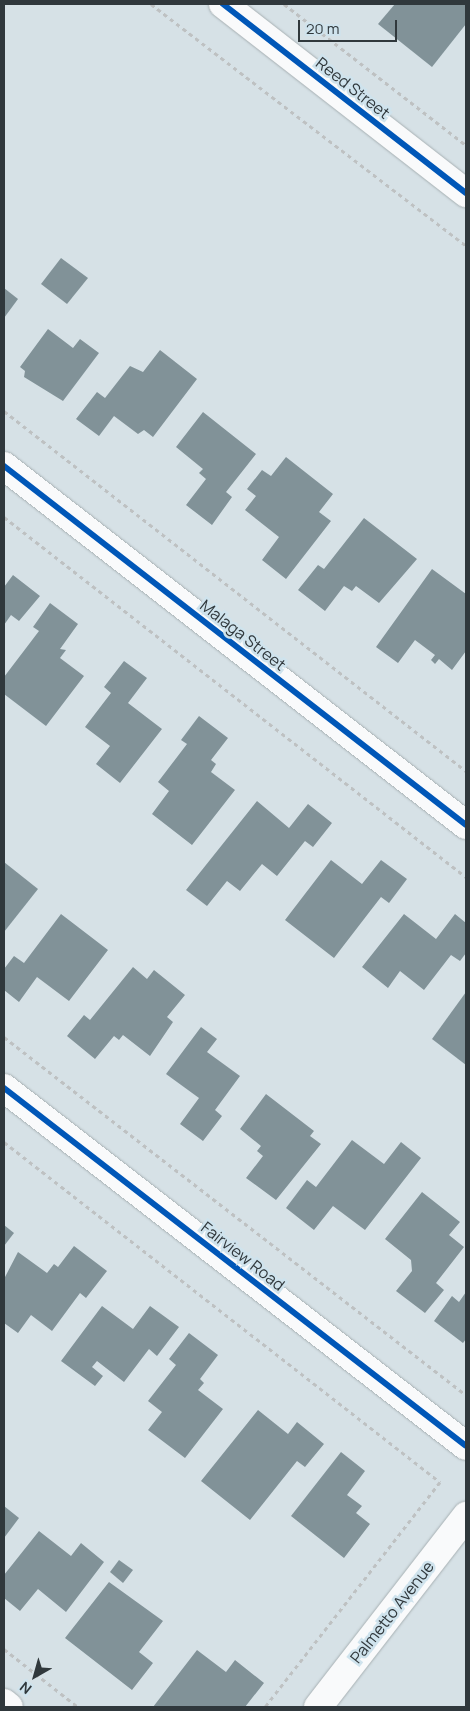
<!DOCTYPE html>
<html>
<head>
<meta charset="utf-8">
<style>
  body { margin:0 }
  #map { position:relative; width:470px; height:1711px; overflow:hidden; background:#d6e1e6; font-family:Manrope,sans-serif }
  div>[style] { position:absolute }
  .building>* { inset:0; background:#819298 }
  .path>* { height:3px; margin-top:-1.5px; transform-origin:0; background:repeating-linear-gradient(90deg,#bec1c2 0 4px,transparent 0 8px) }
  .roads { filter:drop-shadow(0 0 1px #a7b0b3) drop-shadow(0 0 1px #a7b0b3) }
  .minor>* { height:28px; margin:-14px; padding:0 14px; transform-origin:14px; border-radius:14px; background:#f9fafb }
  .tertiary>* { height:28px; margin:-14px; padding:0 14px; transform-origin:14px; border-radius:14px; background:#f9fafb }
  .cycleway>* { height:6px; margin:-3px; padding:0 3px; transform-origin:3px; border-radius:3px; background:#0057b8 }
  span { translate:-50% -50%; white-space:nowrap; text-align:center; line-height:1.15; -webkit-text-stroke:5px #cfe3ed; paint-order:stroke }
  .street-label { font-size:16px; color:#30383c }
  .frame { position:absolute; inset:0; border:5px solid #30383c; pointer-events:none }
  .north { position:absolute; left:10px; top:1651px; width:50px; height:50px; -webkit-text-stroke:4px #cfe3ed; paint-order:stroke; rotate:218deg; font-size:14px; font-weight:700; line-height:20px; text-align:center; color:#30383c }
  .north::after { content:''; display:block; margin:auto; width:18px; height:22px; background:#30383c; clip-path:polygon(50% 0,100% 100%,50% 72%,0 100%) }
  .scale { position:absolute; left:298px; top:20px; width:99px; height:22px; box-sizing:border-box; border:2px solid #30383c; border-top:0; padding-left:6px; font-size:15px; line-height:18px; white-space:nowrap; color:#30383c; -webkit-text-stroke:4px #cfe3ed; paint-order:stroke }
</style>
</head>
<body>
<div id="map">
  <div class="building">
    <i style="clip-path:polygon(395px 4px,466px 4px,466px 24px,432px 67px,378px 24px)"></i>
    <i style="clip-path:polygon(61px 258px,88px 278px,67px 304px,41px 284px)"></i>
    <i style="clip-path:polygon(4px 288px,18px 299px,4px 318px)"></i>
    <i style="clip-path:polygon(48px 329px,73px 348px,80px 339px,99px 353px,63px 401px,24px 377px,25px 371px,20px 367px)"></i>
    <i style="clip-path:polygon(160px 350px,197px 379px,153px 437px,144px 430px,138px 434px,114px 416px,99px 436px,76px 419px,97px 392px,105px 398px,130px 366px,143px 372px)"></i>
    <i style="clip-path:polygon(203px 412px,256px 454px,226px 492px,232px 497px,212px 525px,186px 505px,206px 479px,199px 473px,203px 469px,176px 447px)"></i>
    <i style="clip-path:polygon(286px 457px,333px 494px,319px 512px,331px 521px,286px 579px,262px 560px,279px 537px,245px 510px,256px 496px,247px 489px,262px 470px,271px 476px)"></i>
    <i style="clip-path:polygon(364px 518px,417px 559px,379px 603px,356px 586px,352px 591px,344px 586px,325px 611px,298px 590px,318px 565px,324px 569px)"></i>
    <i style="clip-path:polygon(432px 569px,466px 594px,466px 651px,452px 670px,439px 659px,435px 664px,431px 660px,435px 655px,415px 640px,398px 663px,376px 647px)"></i>
    <i style="clip-path:polygon(13px 575px,40px 596px,19px 621px,11px 615px,4px 625px,4px 587px)"></i>
    <i style="clip-path:polygon(50px 603px,78px 624px,60px 649px,66px 650px,60px 658px,84px 676px,46px 726px,4px 694px,4px 677px,39px 631px,33px 627px)"></i>
    <i style="clip-path:polygon(124px 661px,147px 678px,128px 703px,162px 729px,120px 783px,96px 764px,110px 746px,85px 727px,111px 693px,104px 687px)"></i>
    <i style="clip-path:polygon(199px 716px,228px 738px,211px 760px,216px 764px,211px 772px,235px 790px,192px 845px,152px 814px,169px 791px,158px 782px,187px 744px,181px 740px)"></i>
    <i style="clip-path:polygon(257px 801px,289px 828px,308px 804px,332px 823px,313px 847px,305px 841px,277px 876px,262px 864px,240px 891px,227px 881px,207px 906px,186px 890px)"></i>
    <i style="clip-path:polygon(331px 860px,362px 884px,381px 860px,407px 879px,389px 903px,381px 897px,334px 958px,285px 920px)"></i>
    <i style="clip-path:polygon(4px 862px,38px 889px,4px 932px)"></i>
    <i style="clip-path:polygon(61px 914px,108px 950px,69px 1001px,37px 977px,19px 1002px,4px 990px,4px 969px,14px 956px,24px 963px)"></i>
    <i style="clip-path:polygon(404px 914px,436px 939px,455px 914px,466px 923px,466px 953px,460px 961px,451px 955px,424px 990px,400px 971px,388px 988px,362px 967px)"></i>
    <i style="clip-path:polygon(133px 967px,147px 979px,154px 970px,185px 995px,167px 1017px,173px 1022px,150px 1056px,123px 1035px,119px 1040px,114px 1036px,95px 1059px,67px 1036px,84px 1015px,90px 1020px)"></i>
    <i style="clip-path:polygon(466px 992px,466px 1065px,432px 1039px)"></i>
    <i style="clip-path:polygon(201px 1027px,217px 1039px,207px 1052px,240px 1076px,215px 1110px,222px 1116px,203px 1141px,180px 1124px,199px 1098px,166px 1074px)"></i>
    <i style="clip-path:polygon(266px 1094px,314px 1131px,310px 1136px,321px 1144px,276px 1200px,246px 1178px,263px 1156px,257px 1151px,261px 1146px,240px 1129px)"></i>
    <i style="clip-path:polygon(352px 1140px,384px 1164px,401px 1142px,421px 1158px,365px 1230px,333px 1206px,314px 1230px,286px 1208px,307px 1180px,316px 1187px)"></i>
    <i style="clip-path:polygon(422px 1192px,460px 1222px,449px 1235px,464px 1247px,436px 1283px,444px 1290px,425px 1313px,396px 1291px,412px 1271px,411px 1260px,385px 1239px)"></i>
    <i style="clip-path:polygon(4px 1225px,14px 1233px,4px 1246px)"></i>
    <i style="clip-path:polygon(74px 1246px,107px 1271px,86px 1298px,80px 1293px,52px 1331px,31px 1315px,18px 1333px,4px 1323px,4px 1279px,18px 1252px,47px 1273px,54px 1264px,58px 1267px)"></i>
    <i style="clip-path:polygon(466px 1292px,466px 1339px,463px 1343px,434px 1321px,452px 1296px,459px 1302px)"></i>
    <i style="clip-path:polygon(102px 1306px,133px 1329px,150px 1306px,179px 1327px,157px 1356px,149px 1349px,124px 1382px,97px 1361px,92px 1367px,103px 1376px,95px 1386px,61px 1361px)"></i>
    <i style="clip-path:polygon(189px 1333px,218px 1355px,200px 1379px,204px 1383px,198px 1390px,223px 1409px,185px 1458px,148px 1430px,162px 1412px,148px 1401px,176px 1365px,169px 1359px)"></i>
    <i style="clip-path:polygon(258px 1410px,288px 1434px,297px 1422px,324px 1444px,305px 1467px,297px 1461px,250px 1520px,201px 1481px)"></i>
    <i style="clip-path:polygon(341px 1452px,365px 1471px,347px 1495px,362px 1506px,356px 1513px,370px 1524px,344px 1558px,291px 1516px)"></i>
    <i style="clip-path:polygon(4px 1506px,19px 1518px,4px 1538px)"></i>
    <i style="clip-path:polygon(39px 1531px,71px 1556px,81px 1543px,104px 1562px,66px 1612px,38px 1589px,20px 1611px,4px 1598px,4px 1575px)"></i>
    <i style="clip-path:polygon(119px 1560px,133px 1570px,123px 1583px,110px 1572px)"></i>
    <i style="clip-path:polygon(109px 1582px,163px 1621px,139px 1652px,153px 1663px,132px 1690px,65px 1638px)"></i>
    <i style="clip-path:polygon(197px 1650px,226px 1672px,235px 1660px,264px 1683px,245px 1707px,153px 1707px)"></i>
  </div>
  <div class="path">
    <i style="left:151px;top:4px;width:397px;rotate:37.5deg"></i>
    <i style="left:284px;top:4px;width:230px;rotate:37.8deg"></i>
    <i style="left:4px;top:411px;width:586px;rotate:37.93deg"></i>
    <i style="left:4px;top:517px;width:586px;rotate:37.93deg"></i>
    <i style="left:4px;top:1037px;width:584px;rotate:37.77deg"></i>
    <i style="left:4px;top:1142px;width:553px;rotate:37.95deg"></i>
    <i style="left:440px;top:1482px;width:285px;rotate:127.9deg"></i>
    <i style="left:4px;top:1649px;width:94px;rotate:38.1deg"></i>
  </div>
  <div class="roads">
    <div class="minor">
      <i style="left:223px;top:4px;width:308px;rotate:37.9deg"></i>
      <i style="left:4px;top:466px;width:585px;rotate:37.85deg"></i>
      <i style="left:4px;top:1088px;width:584px;rotate:37.77deg"></i>
      <i style="left:4px;top:1703px;width:6px;rotate:39deg"></i>
    </div>
    <div class="tertiary">
      <i style="left:318px;top:1707px;width:242px;rotate:-52.2deg"></i>
    </div>
  </div>
  <div class="cycleway">
    <i style="left:223px;top:4px;width:308px;rotate:37.9deg"></i>
    <i style="left:4px;top:466px;width:585px;rotate:37.85deg"></i>
    <i style="left:4px;top:1088px;width:584px;rotate:37.77deg"></i>
  </div>
  <div class="street-label">
    <span style="left:353px;top:88px;rotate:38deg">Reed Street</span>
    <span style="left:243px;top:635px;rotate:38deg">Malaga Street</span>
    <span style="left:243px;top:1256px;rotate:38deg">Fairview Road</span>
    <span style="left:392px;top:1612px;rotate:-52deg">Palmetto Avenue</span>
  </div>
  <div class="frame"></div>
  <div class="north">N</div>
  <div class="scale">20 m</div>
</div>
</body>
</html>
